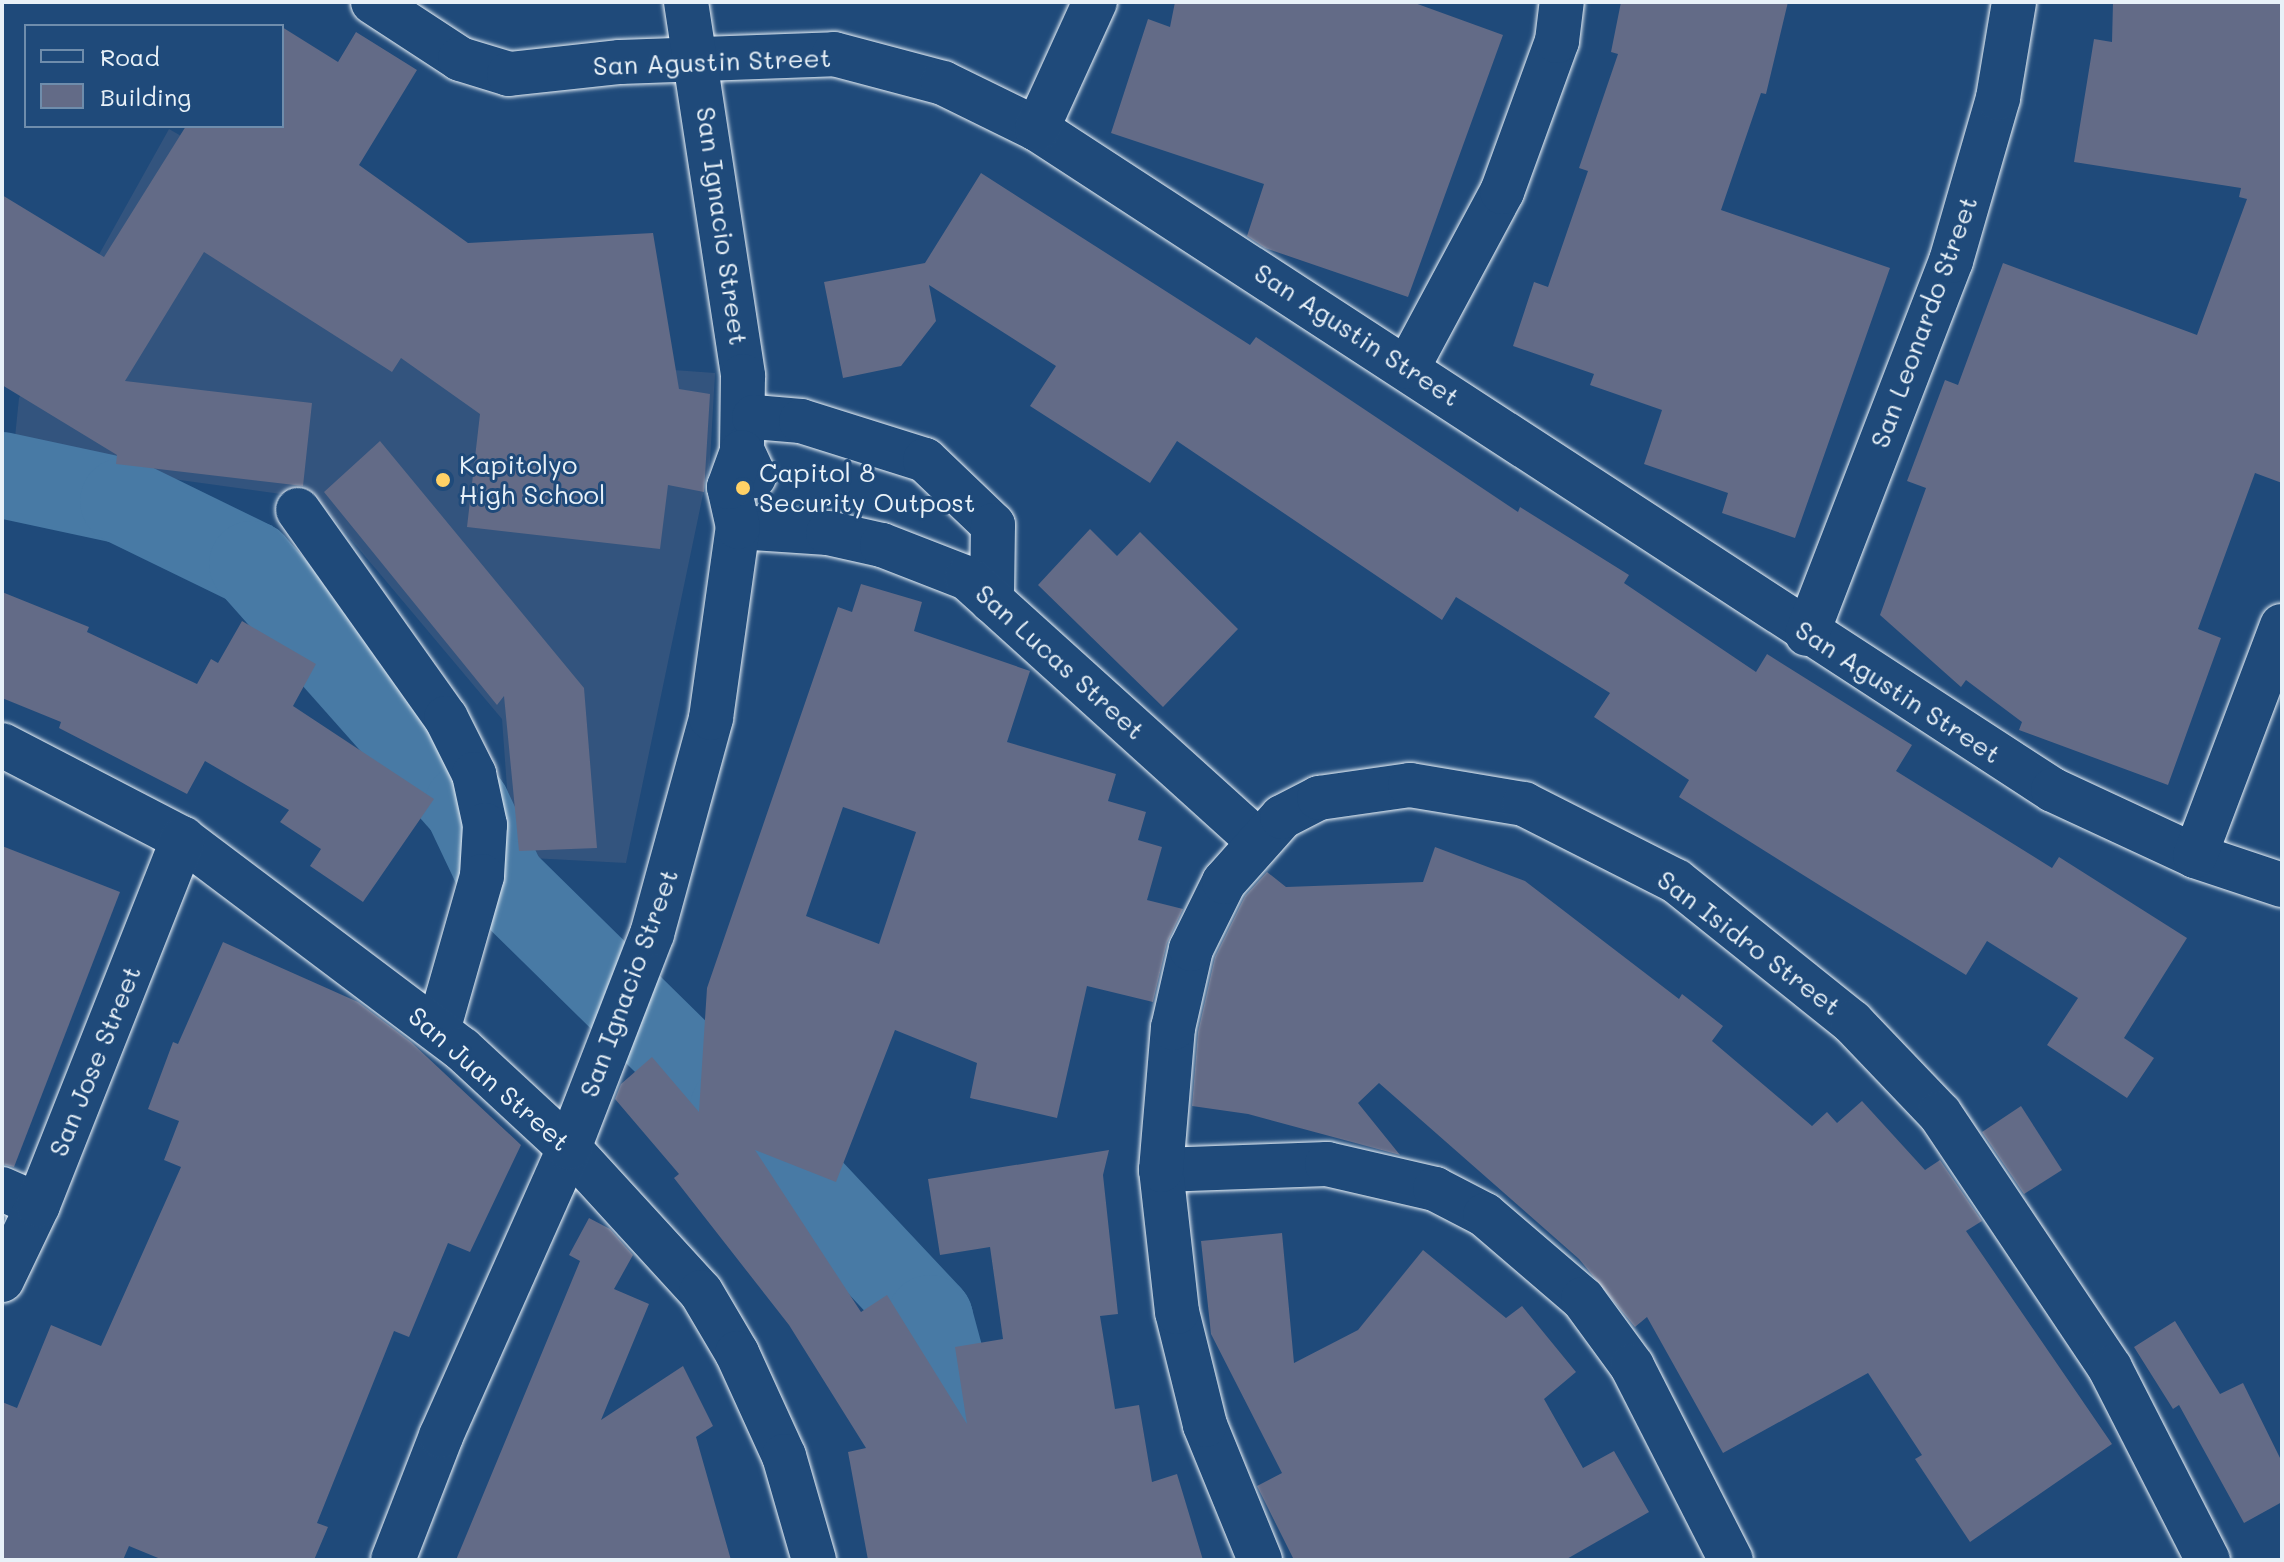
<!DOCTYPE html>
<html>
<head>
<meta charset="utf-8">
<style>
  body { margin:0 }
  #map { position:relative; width:2284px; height:1562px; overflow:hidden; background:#1f4a7a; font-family:Mali,sans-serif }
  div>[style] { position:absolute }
  .built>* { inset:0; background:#33547e }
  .river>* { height:86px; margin:-43px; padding:0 43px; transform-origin:43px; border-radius:43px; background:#487aa5 }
  .building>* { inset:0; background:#636b87 }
  .roads { filter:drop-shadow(0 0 2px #e8f1f8) drop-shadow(0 0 2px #e8f1f8) }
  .minor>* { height:44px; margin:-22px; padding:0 22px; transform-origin:22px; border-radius:22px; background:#1f4a7a }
  .dots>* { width:22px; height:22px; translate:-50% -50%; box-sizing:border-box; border:4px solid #1f4a7a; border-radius:50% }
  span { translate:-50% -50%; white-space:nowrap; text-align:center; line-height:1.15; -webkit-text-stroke:6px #1f4a7a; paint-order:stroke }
  .street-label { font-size:26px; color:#e8f1f8 }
  .poi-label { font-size:26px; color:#e8f1f8 }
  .left { translate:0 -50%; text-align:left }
  .frame { position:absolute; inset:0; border:4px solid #e8f1f8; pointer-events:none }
  .legend { position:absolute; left:24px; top:24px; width:260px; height:104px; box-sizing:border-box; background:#1f4a7a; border:2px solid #6f8dac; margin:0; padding:10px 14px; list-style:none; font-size:24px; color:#e8f1f8 }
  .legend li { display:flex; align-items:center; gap:16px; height:40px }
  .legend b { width:40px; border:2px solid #6f8dac }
</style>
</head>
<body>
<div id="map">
  <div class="built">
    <i style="clip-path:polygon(169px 129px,576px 363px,715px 373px,710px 461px,626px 863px,512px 857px,502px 719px,317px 499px,13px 457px,19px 398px)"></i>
  </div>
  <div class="river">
    <i style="left:2px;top:475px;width:124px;rotate:12.1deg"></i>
    <i style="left:123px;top:501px;width:144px;rotate:26deg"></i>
    <i style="left:252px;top:564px;width:324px;rotate:48.4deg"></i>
    <i style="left:467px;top:806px;width:84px;rotate:64.7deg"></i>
    <i style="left:503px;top:882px;width:322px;rotate:44.5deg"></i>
    <i style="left:733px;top:1108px;width:288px;rotate:46.8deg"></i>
    <i style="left:930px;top:1318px;width:199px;rotate:74.8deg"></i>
    <i style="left:982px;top:1510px;width:26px;rotate:25deg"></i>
    <i style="left:1006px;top:1521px;width:40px;rotate:77deg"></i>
  </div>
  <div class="building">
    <i style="clip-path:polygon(1175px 2px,1412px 2px,1503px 35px,1408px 297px,1265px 248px,1247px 236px,1264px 184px,1111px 133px,1148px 19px,1170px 27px)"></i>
    <i style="clip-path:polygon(1621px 2px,1788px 2px,1766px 94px,1761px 93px,1721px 210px,1890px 268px,1795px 538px,1722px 513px,1728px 493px,1644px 464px,1662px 410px,1590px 385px,1594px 374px,1513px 346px,1534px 282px,1548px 287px,1588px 171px,1579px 168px,1618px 54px,1611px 52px)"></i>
    <i style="clip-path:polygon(2113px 2px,2282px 2px,2282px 483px,2255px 473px,2198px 629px,2221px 638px,2168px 785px,2019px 730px,2022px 722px,1966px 680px,1961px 687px,1880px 615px,1926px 488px,1907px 481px,1945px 380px,1958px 385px,2003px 263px,2197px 335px,2247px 199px,2239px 197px,2241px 188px,2074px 162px,2094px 39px,2112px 42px)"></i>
    <i style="clip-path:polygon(282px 27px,338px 62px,356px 32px,417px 70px,359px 165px,468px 243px,653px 233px,679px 389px,710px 394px,704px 492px,668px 485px,660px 549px,467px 527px,480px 414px,401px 358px,392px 372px,204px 252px,125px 381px,312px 403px,303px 486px,116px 464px,117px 455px,2px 385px,2px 195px,104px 257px,186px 126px,282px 126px)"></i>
    <i style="clip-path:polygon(981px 173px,1250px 345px,1256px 337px,1518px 512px,1520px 507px,1629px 575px,1624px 583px,1756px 672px,1767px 654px,1912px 745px,1896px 771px,2052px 868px,2059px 857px,2187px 938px,2124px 1038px,2154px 1058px,2127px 1098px,2047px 1045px,2078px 998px,1987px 941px,1966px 975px,1824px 888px,1679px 797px,1689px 780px,1594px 717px,1610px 693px,1456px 597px,1442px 620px,1177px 441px,1150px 483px,1030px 406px,1056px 366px,929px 285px,936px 321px,901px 366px,843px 378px,824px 282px,925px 263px)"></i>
    <i style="clip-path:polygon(380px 441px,584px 688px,597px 848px,519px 851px,504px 696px,497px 705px,324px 492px)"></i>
    <i style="clip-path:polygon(1090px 529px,1117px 556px,1140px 532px,1238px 629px,1163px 707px,1038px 585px)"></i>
    <i style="clip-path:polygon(evenodd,861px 584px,922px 602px,914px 631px,1030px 671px,1007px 742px,1116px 774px,1108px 801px,1146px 812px,1138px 840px,1162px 847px,1147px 900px,1183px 909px,1167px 943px,1153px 1002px,1087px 986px,1057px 1118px,970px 1098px,977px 1063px,895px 1030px,836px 1182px,755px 1150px,861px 1312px,887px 1295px,967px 1424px,955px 1347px,1003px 1339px,990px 1247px,940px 1255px,928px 1179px,1109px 1150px,1103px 1175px,1118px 1314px,1100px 1316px,1115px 1409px,1139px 1405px,1152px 1482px,1177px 1474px,1203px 1560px,868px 1560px,848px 1452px,866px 1448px,789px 1325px,674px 1178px,679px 1174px,615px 1099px,621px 1084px,652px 1057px,699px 1112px,707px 988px,838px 607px,852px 612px,861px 584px,843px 807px,916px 832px,879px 944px,806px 916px,843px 807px)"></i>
    <i style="clip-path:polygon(2px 592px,89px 627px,87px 632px,197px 684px,211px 659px,218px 663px,242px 621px,316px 664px,293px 706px,434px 799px,363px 902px,310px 866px,321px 849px,280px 822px,289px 810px,205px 761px,187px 794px,59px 728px,61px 722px,2px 698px)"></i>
    <i style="clip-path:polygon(2px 846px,120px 892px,14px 1167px,2px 1164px)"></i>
    <i style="clip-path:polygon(1435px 847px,1525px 881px,1679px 999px,1682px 994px,1723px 1026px,1712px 1041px,1812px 1126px,1827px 1112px,1837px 1123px,1862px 1101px,1925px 1170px,1940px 1160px,1982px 1221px,1966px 1231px,2112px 1444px,1970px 1542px,1915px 1459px,1922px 1455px,1868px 1373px,1723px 1453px,1647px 1317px,1635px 1327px,1579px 1259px,1379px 1083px,1358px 1103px,1400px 1155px,1248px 1114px,1192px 1106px,1198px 1032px,1215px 957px,1245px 896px,1267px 872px,1286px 887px,1423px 882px)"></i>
    <i style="clip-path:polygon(223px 942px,358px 1002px,411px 1042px,521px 1145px,470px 1252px,448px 1243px,409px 1337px,394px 1331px,317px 1523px,328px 1527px,314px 1560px,163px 1560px,129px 1546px,123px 1560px,2px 1560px,2px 1402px,17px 1408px,51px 1325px,101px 1346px,181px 1167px,164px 1160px,179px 1121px,148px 1109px,173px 1042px,178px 1044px)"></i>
    <i style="clip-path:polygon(2021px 1106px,2062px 1170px,2024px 1194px,1982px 1132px)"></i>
    <i style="clip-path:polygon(589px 1218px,610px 1229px,633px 1255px,614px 1289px,649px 1304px,601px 1420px,683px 1366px,713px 1426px,696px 1437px,731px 1560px,456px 1560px,580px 1261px,569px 1255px)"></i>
    <i style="clip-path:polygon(1282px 1233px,1294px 1363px,1358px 1330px,1423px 1250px,1506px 1318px,1522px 1306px,1576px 1372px,1544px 1399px,1583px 1468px,1614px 1451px,1649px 1512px,1565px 1560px,1294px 1560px,1257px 1486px,1282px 1473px,1211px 1334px,1201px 1241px)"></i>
    <i style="clip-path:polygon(2175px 1321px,2220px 1394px,2243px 1383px,2282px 1462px,2282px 1502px,2244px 1523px,2179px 1405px,2173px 1409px,2134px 1347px)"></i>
  </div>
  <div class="roads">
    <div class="minor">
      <i style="left:373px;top:2px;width:104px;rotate:33.2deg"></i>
      <i style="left:460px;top:59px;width:51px;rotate:17deg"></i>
      <i style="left:509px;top:74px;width:112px;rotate:-6.2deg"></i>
      <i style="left:620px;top:62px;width:214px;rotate:-2.1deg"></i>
      <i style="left:834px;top:54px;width:113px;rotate:14.9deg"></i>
      <i style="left:943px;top:83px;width:105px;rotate:26.1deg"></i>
      <i style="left:1037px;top:129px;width:1212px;rotate:33.05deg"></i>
      <i style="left:2053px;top:790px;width:157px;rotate:24.9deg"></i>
      <i style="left:2195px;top:856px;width:92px;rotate:18.4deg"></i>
      <i style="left:686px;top:2px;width:378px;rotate:81.3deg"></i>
      <i style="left:743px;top:376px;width:74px;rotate:90.8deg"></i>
      <i style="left:742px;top:450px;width:29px;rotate:65deg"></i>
      <i style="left:1037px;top:129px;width:140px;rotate:-65.5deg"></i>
      <i style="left:1408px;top:367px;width:199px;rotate:-61.8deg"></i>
      <i style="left:1502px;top:192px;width:161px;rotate:-70deg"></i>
      <i style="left:1557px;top:41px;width:39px;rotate:-83deg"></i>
      <i style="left:754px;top:417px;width:47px;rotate:4.9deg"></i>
      <i style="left:801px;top:421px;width:130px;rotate:17.5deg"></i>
      <i style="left:925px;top:460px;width:94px;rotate:43.7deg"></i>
      <i style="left:993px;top:525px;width:76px;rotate:90.8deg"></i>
      <i style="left:298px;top:510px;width:255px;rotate:54.6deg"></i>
      <i style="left:446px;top:718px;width:63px;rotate:63.4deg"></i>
      <i style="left:474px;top:774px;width:52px;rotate:77.8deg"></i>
      <i style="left:485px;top:825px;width:51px;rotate:93.4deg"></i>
      <i style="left:482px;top:876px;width:160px;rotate:105.9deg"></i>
      <i style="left:738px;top:527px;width:90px;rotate:3.8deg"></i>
      <i style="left:828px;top:533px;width:55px;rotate:12.5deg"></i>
      <i style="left:882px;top:545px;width:91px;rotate:21.2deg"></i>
      <i style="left:967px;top:578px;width:392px;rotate:42.1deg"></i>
      <i style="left:1807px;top:634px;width:400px;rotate:-68.9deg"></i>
      <i style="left:1951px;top:261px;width:170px;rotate:-73.9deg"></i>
      <i style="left:1998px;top:98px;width:97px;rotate:-80.5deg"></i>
      <i style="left:2px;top:745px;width:204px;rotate:27.4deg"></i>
      <i style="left:183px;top:839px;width:349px;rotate:37deg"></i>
      <i style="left:462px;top:1049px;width:146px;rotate:42.8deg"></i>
      <i style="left:569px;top:1148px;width:195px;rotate:47.5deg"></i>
      <i style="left:701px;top:1292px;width:71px;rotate:59.5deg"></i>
      <i style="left:737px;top:1353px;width:113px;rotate:65.5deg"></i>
      <i style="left:784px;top:1456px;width:108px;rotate:73.9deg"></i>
      <i style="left:2195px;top:856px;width:246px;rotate:-69.3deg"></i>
      <i style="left:1161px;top:1170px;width:166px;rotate:-2.1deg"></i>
      <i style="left:1327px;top:1164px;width:111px;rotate:13deg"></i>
      <i style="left:1435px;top:1189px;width:56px;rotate:27.5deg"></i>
      <i style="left:1485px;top:1215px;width:129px;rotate:40.6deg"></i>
      <i style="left:1583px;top:1299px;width:83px;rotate:53.8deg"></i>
      <i style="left:1632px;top:1366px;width:218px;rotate:63deg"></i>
      <i style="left:2px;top:1189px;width:39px;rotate:24deg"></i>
      <i style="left:2px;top:1280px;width:83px;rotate:-64.4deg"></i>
      <i style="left:38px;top:1205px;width:394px;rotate:-68.4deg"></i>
      <i style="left:393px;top:1560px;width:133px;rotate:-68.8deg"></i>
      <i style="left:441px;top:1436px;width:315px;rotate:-66deg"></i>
      <i style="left:569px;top:1148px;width:230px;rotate:-68.8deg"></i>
      <i style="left:652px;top:934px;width:224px;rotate:-74.7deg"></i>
      <i style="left:711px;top:718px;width:193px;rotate:-82deg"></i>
      <i style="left:738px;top:527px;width:41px;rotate:-102.7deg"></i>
      <i style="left:729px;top:487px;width:37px;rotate:-70deg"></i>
      <i style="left:1260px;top:1560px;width:146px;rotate:-112.2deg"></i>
      <i style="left:1205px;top:1425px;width:116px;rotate:-103.9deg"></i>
      <i style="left:1177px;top:1312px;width:143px;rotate:-96.4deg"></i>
      <i style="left:1161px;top:1170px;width:143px;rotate:-85.2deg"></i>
      <i style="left:1173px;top:1028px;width:81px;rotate:-77.2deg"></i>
      <i style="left:1191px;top:949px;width:75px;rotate:-63.8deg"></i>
      <i style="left:1224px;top:882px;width:87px;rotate:-48.3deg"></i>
      <i style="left:1282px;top:817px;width:42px;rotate:-27.2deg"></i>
      <i style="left:1319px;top:798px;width:92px;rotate:-8.1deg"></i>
      <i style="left:1410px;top:785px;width:116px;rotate:9.5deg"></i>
      <i style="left:1524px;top:804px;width:170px;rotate:26.9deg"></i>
      <i style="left:1676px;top:881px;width:226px;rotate:38.7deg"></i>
      <i style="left:1852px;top:1022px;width:127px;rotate:46.3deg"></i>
      <i style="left:1940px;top:1114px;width:306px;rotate:56.2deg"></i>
      <i style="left:2110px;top:1368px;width:216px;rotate:63deg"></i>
    </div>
  </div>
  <div class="dots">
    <i style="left:443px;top:480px;background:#ffd166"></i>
    <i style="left:743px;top:488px;background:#ffd166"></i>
  </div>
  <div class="street-label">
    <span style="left:712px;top:62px;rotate:-2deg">San Agustin Street</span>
    <span style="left:722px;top:226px;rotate:82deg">San Ignacio Street</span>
    <span style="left:1924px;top:322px;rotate:-70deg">San Leonardo Street</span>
    <span style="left:1357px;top:335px;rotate:33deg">San Agustin Street</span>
    <span style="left:1060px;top:662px;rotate:42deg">San Lucas Street</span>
    <span style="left:1898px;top:692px;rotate:33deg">San Agustin Street</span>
    <span style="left:1749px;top:943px;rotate:37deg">San Isidro Street</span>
    <span style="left:629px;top:983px;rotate:-70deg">San Ignacio Street</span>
    <span style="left:95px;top:1061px;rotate:-68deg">San Jose Street</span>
    <span style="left:489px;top:1079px;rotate:41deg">San Juan Street</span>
  </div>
  <div class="poi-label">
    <span class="left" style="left:459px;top:480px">Kapitolyo<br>High School</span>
    <span class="left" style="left:759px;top:488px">Capitol 8<br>Security Outpost</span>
  </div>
  <div class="frame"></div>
  <ul class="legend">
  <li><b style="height:10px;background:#1f4a7a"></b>Road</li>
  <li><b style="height:22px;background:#636b87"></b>Building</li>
  </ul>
</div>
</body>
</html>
